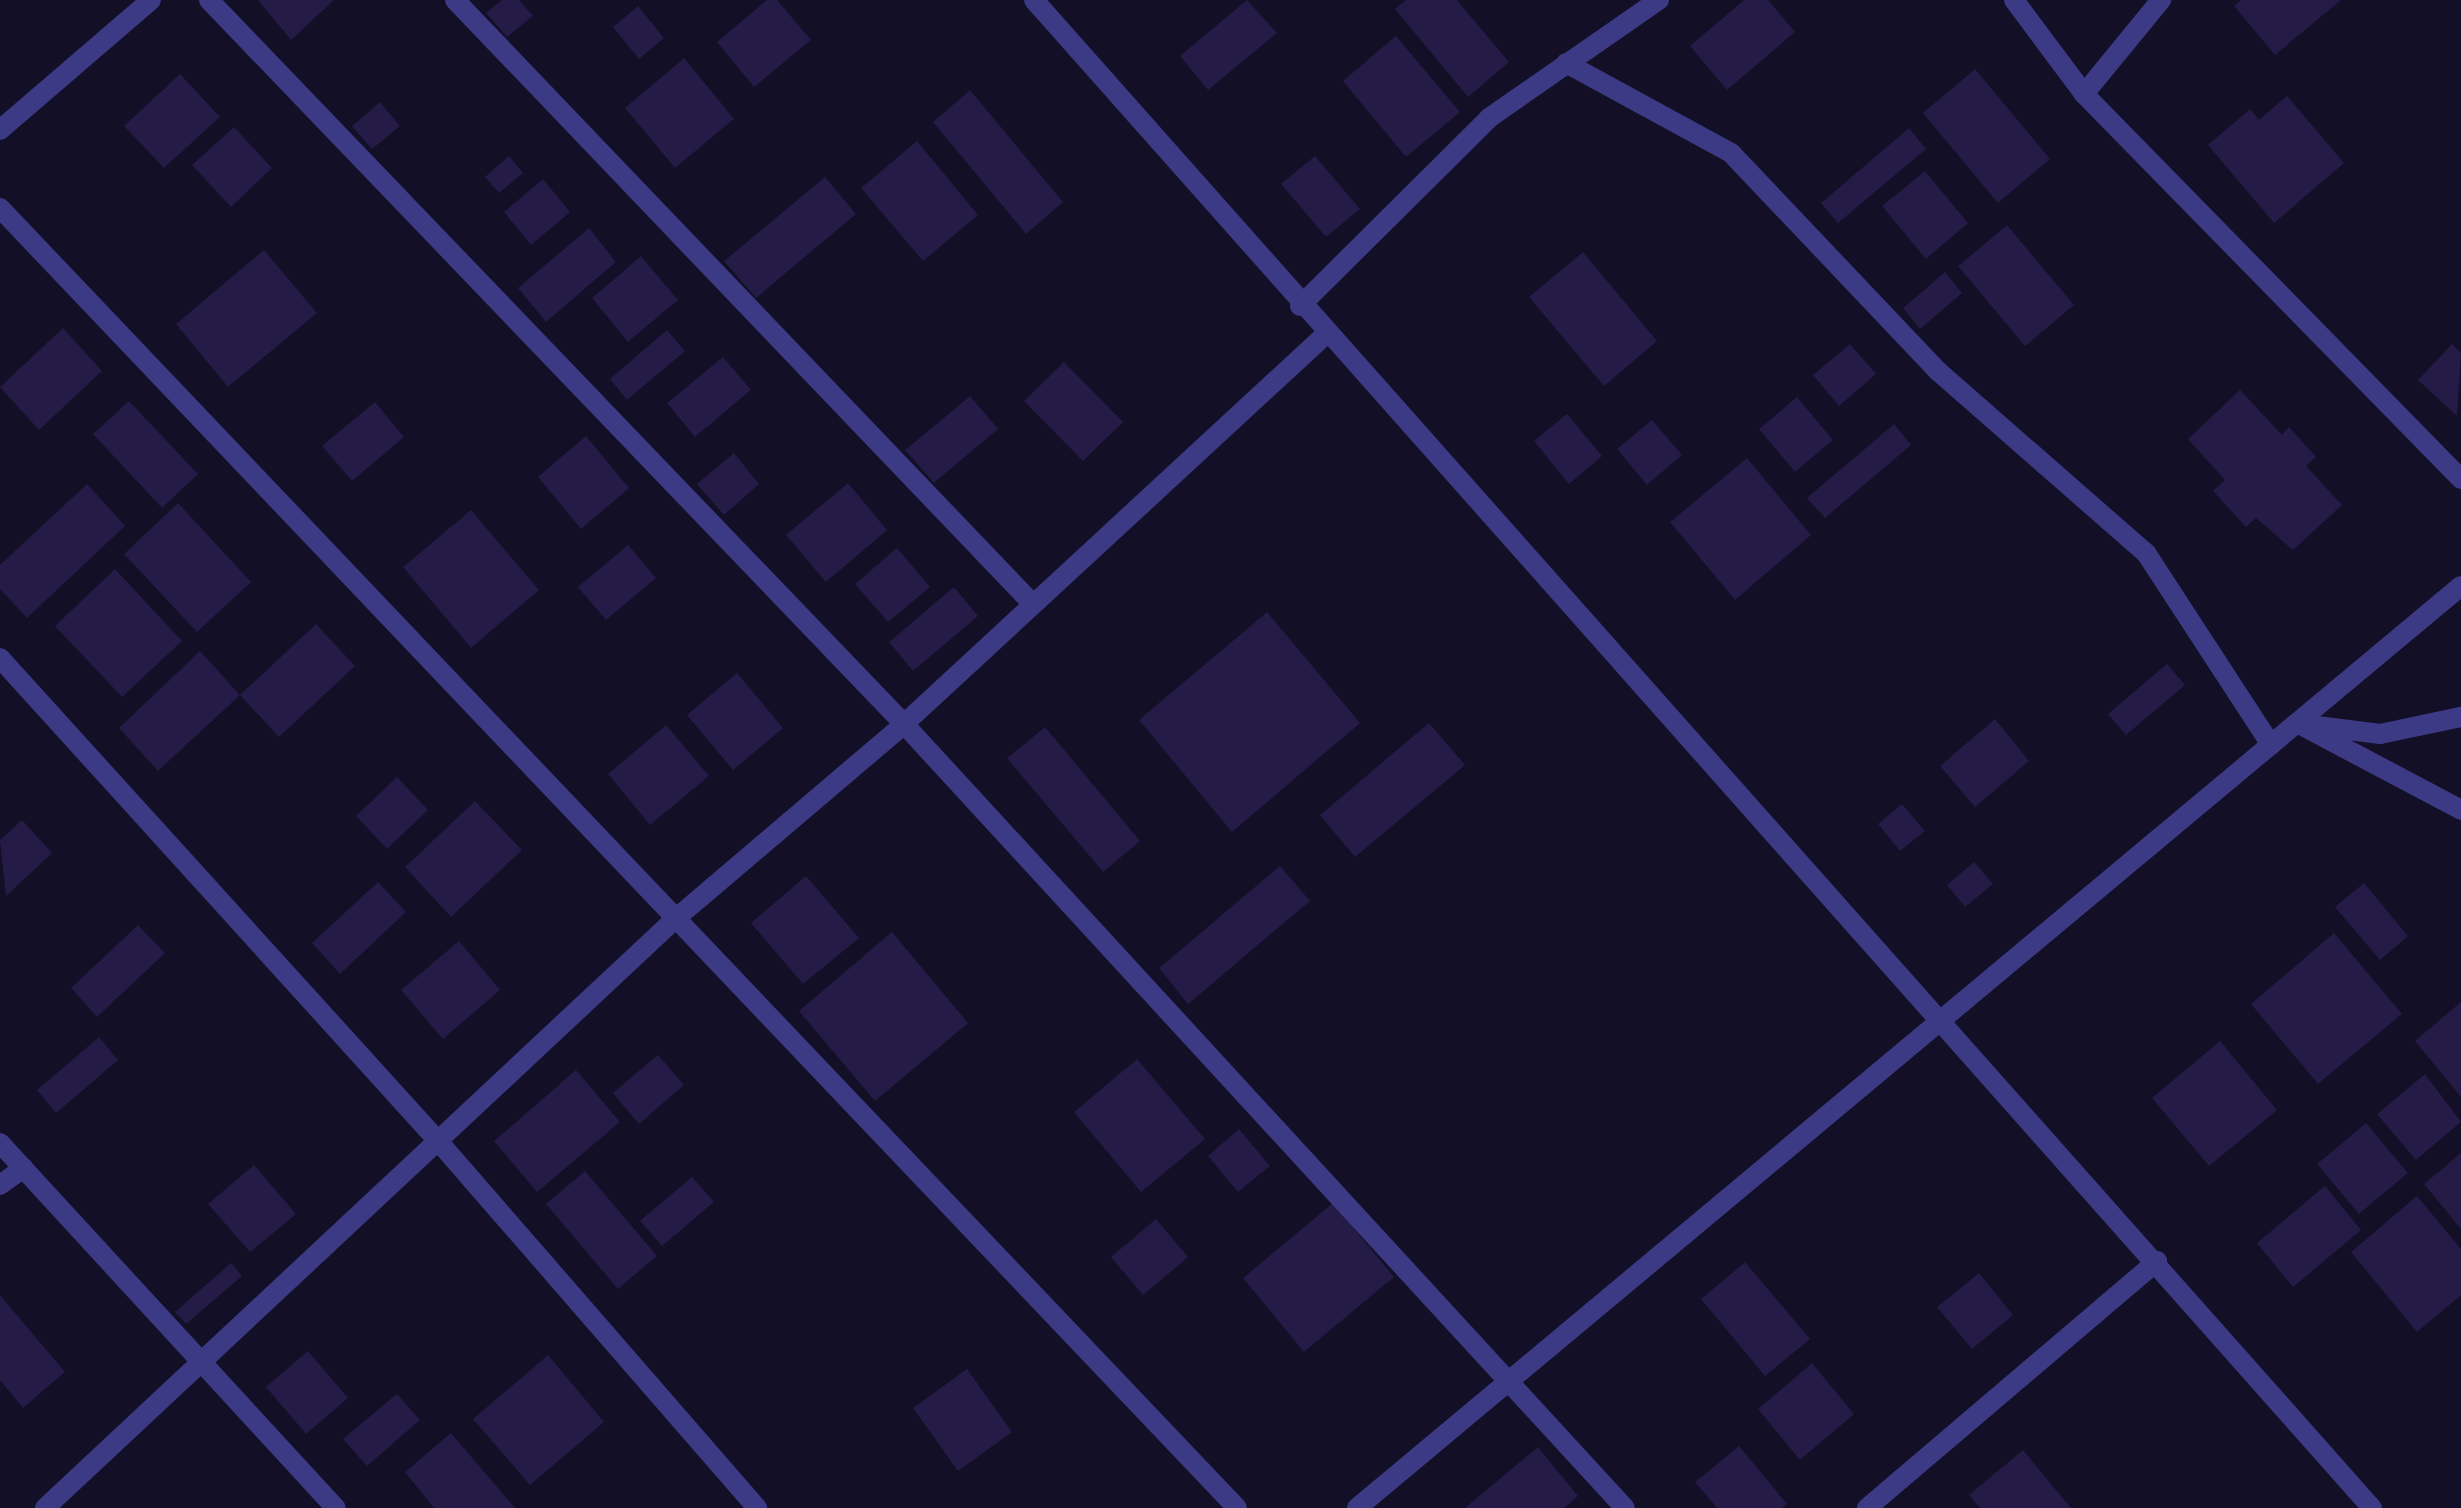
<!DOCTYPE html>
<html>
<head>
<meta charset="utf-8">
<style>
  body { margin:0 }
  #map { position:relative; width:2461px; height:1508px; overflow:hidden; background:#130f26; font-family:"Source Sans 3",sans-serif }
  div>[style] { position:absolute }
  .building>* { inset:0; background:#241b47 }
  .minor>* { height:20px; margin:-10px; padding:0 10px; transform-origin:10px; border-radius:10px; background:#3d3a85 }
  .tertiary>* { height:20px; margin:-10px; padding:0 10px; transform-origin:10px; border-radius:10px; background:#3d3a85 }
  span { translate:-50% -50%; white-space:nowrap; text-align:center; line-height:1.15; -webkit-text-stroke:8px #130f26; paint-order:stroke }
</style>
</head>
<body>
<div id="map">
  <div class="building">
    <i style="clip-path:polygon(258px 0,334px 0,291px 40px)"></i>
    <i style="clip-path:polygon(502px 0,519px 0,533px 16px,507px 37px,486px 13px)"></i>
    <i style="clip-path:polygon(767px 0,777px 0,811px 40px,754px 87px,717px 42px)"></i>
    <i style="clip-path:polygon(1247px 0,1277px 33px,1208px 90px,1180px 56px)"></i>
    <i style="clip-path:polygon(1406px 0,1457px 0,1509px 62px,1468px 97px,1395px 9px)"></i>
    <i style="clip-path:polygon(1744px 0,1768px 0,1795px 32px,1727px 90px,1690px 46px)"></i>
    <i style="clip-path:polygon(2241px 0,2341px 0,2275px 55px,2234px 6px)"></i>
    <i style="clip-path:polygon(638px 6px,664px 38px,639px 59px,613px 27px)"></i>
    <i style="clip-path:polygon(1396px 36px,1460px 112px,1406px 157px,1343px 81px)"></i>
    <i style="clip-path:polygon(684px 58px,734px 119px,675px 168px,625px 108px)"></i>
    <i style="clip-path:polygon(1975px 69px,2050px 159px,1998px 203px,1923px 113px)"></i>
    <i style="clip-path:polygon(180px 74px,220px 117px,164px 168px,124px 126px)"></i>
    <i style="clip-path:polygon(970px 90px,1063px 202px,1026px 234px,933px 122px)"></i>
    <i style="clip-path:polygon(2287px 96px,2344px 163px,2274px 223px,2208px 145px,2250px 109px,2259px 120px)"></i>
    <i style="clip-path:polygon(380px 102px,400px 126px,372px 149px,352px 126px)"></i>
    <i style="clip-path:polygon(234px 127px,272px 168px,231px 207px,192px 165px)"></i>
    <i style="clip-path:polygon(1909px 128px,1926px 149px,1838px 223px,1821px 203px)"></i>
    <i style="clip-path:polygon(917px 141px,978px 215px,923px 261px,861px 188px)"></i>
    <i style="clip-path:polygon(509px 156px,523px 173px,499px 193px,485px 177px)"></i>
    <i style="clip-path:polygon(1315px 156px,1360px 209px,1326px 237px,1281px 184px)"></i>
    <i style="clip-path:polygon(1925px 171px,1968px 223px,1926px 259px,1882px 206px)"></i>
    <i style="clip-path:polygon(825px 177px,856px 214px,756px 298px,724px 261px)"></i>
    <i style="clip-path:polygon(543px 179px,570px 212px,531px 245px,504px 212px)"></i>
    <i style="clip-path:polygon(2007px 225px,2074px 305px,2025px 346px,1958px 266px)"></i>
    <i style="clip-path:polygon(589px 228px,616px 262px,546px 322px,518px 288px)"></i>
    <i style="clip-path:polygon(264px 250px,317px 313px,228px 387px,176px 324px)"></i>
    <i style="clip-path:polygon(1583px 252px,1657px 341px,1604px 386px,1529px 297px)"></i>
    <i style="clip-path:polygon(641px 256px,678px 300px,628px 342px,592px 298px)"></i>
    <i style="clip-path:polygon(1945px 272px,1962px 293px,1920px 329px,1903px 308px)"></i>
    <i style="clip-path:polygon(63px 328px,102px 371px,39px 430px,0 387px)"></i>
    <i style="clip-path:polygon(667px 330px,685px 351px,627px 400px,610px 379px)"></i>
    <i style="clip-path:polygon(1850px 344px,1876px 374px,1839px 406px,1813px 375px)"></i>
    <i style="clip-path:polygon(2452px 344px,2461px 353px,2457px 416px,2418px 380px)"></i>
    <i style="clip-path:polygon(723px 357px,751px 390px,695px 437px,667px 403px)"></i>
    <i style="clip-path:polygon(1064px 362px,1123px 422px,1083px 461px,1024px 401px)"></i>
    <i style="clip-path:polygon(2240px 390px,2282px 435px,2289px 427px,2316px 457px,2306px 466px,2342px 505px,2293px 550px,2256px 518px,2246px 527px,2213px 491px,2225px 480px,2188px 439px)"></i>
    <i style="clip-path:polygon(970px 396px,998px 429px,934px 483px,905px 450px)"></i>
    <i style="clip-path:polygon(1797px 397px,1833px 440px,1795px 472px,1759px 429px)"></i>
    <i style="clip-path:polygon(129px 401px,198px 474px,162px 508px,93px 434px)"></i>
    <i style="clip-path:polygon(375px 402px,404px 437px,352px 481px,322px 446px)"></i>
    <i style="clip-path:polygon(1567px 414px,1602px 456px,1569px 484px,1534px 441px)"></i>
    <i style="clip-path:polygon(1652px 420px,1682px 455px,1647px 485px,1617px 449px)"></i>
    <i style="clip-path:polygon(1894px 424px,1911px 445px,1825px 518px,1807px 498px)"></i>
    <i style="clip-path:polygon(586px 436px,629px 488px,581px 529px,538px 477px)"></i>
    <i style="clip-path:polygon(734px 453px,759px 484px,724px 515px,697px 484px)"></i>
    <i style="clip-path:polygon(1747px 458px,1811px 535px,1735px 600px,1670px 522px)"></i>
    <i style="clip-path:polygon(848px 483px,887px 530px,826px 582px,786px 535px)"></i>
    <i style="clip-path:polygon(87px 484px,125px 526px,27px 618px,0 589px,0 565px)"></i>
    <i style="clip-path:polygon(178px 503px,251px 582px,197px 632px,124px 554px)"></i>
    <i style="clip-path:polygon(471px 510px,539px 590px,471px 648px,403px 567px)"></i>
    <i style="clip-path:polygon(628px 545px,656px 578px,606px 620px,578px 587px)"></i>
    <i style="clip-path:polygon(897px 548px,930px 587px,888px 622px,855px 584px)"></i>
    <i style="clip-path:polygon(115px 569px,182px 641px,122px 697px,55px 626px)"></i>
    <i style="clip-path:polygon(954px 587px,978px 616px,913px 671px,889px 642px)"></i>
    <i style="clip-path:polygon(1267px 612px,1360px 723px,1232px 832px,1139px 720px)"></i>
    <i style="clip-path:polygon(316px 624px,355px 666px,279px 737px,240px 695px,158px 771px,119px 728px,200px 651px,240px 695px)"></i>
    <i style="clip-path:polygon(2167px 664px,2185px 685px,2126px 735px,2108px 714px)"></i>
    <i style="clip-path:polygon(737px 673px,783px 728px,733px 770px,687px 715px)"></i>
    <i style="clip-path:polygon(1995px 719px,2029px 761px,1975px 807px,1940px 766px)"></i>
    <i style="clip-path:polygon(1429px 723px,1465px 765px,1355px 857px,1320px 815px)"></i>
    <i style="clip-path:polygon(666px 725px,709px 776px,650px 825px,608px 774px)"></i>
    <i style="clip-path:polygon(1045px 727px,1140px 841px,1103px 872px,1007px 758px)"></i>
    <i style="clip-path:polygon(397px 777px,428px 810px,387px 849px,356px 816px)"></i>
    <i style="clip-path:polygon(475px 801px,522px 850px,451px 917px,405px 867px)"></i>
    <i style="clip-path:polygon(1902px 804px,1925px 831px,1900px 851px,1878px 824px)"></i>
    <i style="clip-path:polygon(22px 820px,52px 853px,6px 896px,0 840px)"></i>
    <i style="clip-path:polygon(1974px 862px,1993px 884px,1965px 907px,1947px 885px)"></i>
    <i style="clip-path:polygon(1280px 866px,1310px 901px,1188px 1004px,1159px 968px)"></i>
    <i style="clip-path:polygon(806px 876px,859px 938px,803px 984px,751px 923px)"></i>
    <i style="clip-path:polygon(378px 882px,406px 912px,340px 974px,312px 943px)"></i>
    <i style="clip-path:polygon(2364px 883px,2408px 936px,2380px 960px,2335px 907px)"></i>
    <i style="clip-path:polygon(138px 925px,165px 953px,97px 1017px,71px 988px)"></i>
    <i style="clip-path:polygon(892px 932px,968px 1023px,875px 1101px,799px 1011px)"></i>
    <i style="clip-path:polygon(2334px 933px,2402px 1014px,2318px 1084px,2251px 1004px)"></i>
    <i style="clip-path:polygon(459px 941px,500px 990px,443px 1039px,401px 990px)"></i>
    <i style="clip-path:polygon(2461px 1002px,2461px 1097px,2415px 1041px)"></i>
    <i style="clip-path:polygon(99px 1037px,118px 1060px,56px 1113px,37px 1090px)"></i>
    <i style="clip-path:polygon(2220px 1041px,2277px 1110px,2209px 1166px,2152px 1098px)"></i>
    <i style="clip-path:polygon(658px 1055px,684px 1085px,639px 1124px,613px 1093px)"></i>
    <i style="clip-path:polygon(1137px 1059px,1205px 1139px,1141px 1192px,1074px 1112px)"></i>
    <i style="clip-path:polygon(576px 1070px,620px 1122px,537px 1192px,494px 1141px)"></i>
    <i style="clip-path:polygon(2425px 1074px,2461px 1122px,2416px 1160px,2377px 1114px)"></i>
    <i style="clip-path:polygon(2366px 1123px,2408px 1173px,2359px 1214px,2317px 1164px)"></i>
    <i style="clip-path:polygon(1239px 1129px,1270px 1166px,1238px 1192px,1208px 1156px)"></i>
    <i style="clip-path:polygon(2461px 1153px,2461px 1229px,2424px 1184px)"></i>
    <i style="clip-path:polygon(254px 1165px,296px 1214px,250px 1252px,208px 1204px)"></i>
    <i style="clip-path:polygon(585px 1171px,657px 1256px,618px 1289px,546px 1204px)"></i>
    <i style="clip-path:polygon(692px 1177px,714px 1202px,662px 1246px,640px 1221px)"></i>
    <i style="clip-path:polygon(2325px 1186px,2361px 1230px,2293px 1287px,2257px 1243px)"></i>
    <i style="clip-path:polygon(2417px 1196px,2461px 1249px,2461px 1295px,2417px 1332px,2351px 1252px)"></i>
    <i style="clip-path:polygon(1333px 1203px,1394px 1277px,1304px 1352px,1243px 1278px)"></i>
    <i style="clip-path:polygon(1156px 1219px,1188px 1257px,1143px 1295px,1111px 1257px)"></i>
    <i style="clip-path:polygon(1745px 1262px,1810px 1339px,1765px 1376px,1701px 1299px)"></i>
    <i style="clip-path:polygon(231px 1263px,242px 1276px,186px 1324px,175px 1312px)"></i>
    <i style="clip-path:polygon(1979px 1273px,2013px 1315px,1972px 1349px,1937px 1307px)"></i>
    <i style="clip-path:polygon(0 1295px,65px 1372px,23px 1408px,0 1380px)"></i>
    <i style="clip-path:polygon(308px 1351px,348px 1398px,306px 1434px,266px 1387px)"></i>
    <i style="clip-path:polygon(548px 1355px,604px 1422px,530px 1485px,473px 1419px)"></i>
    <i style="clip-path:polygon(1812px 1363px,1854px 1414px,1800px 1460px,1758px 1409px)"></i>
    <i style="clip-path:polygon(967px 1369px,1012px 1432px,958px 1471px,913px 1408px)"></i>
    <i style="clip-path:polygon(397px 1394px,420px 1420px,367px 1466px,343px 1439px)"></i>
    <i style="clip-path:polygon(451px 1433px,515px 1508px,434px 1508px,405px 1472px)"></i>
    <i style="clip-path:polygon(1739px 1446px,1787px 1504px,1782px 1508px,1717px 1508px,1695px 1482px)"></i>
    <i style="clip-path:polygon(1538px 1447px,1578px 1496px,1564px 1508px,1465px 1508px)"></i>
    <i style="clip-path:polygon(2023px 1450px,2071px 1508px,1980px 1508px,1969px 1495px)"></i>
  </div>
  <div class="minor">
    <i style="left:209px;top:0;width:1004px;rotate:46.17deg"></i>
    <i style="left:904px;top:724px;width:1065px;rotate:47.4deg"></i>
    <i style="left:455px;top:0;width:832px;rotate:46.27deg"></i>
    <i style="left:2014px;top:0;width:117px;rotate:53.3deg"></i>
    <i style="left:2084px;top:94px;width:539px;rotate:45.6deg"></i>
    <i style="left:1566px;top:63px;width:188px;rotate:28.6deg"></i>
    <i style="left:1731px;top:153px;width:302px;rotate:46.5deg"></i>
    <i style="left:1939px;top:372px;width:275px;rotate:41.2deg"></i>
    <i style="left:2146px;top:553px;width:229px;rotate:56.9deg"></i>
    <i style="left:2084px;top:94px;width:122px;rotate:-50.7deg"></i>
    <i style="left:0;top:130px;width:199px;rotate:-40.7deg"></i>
    <i style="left:0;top:208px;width:1794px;rotate:46.42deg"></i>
    <i style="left:1300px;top:306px;width:267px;rotate:-44.8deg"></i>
    <i style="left:1489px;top:118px;width:207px;rotate:-34.8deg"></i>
    <i style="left:0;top:658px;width:653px;rotate:47.79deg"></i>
    <i style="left:439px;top:1142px;width:485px;rotate:49deg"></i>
    <i style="left:2297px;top:723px;width:186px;rotate:27.9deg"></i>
    <i style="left:2309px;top:725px;width:72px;rotate:7.2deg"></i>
    <i style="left:2380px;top:734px;width:83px;rotate:-11.9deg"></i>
    <i style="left:0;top:1143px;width:496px;rotate:47.4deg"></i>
    <i style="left:0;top:1185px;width:29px;rotate:-36deg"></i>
    <i style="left:45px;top:1508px;width:861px;rotate:-43.07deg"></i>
    <i style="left:674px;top:920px;width:302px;rotate:-40.4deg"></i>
    <i style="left:904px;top:724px;width:573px;rotate:-42.74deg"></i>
    <i style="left:1357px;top:1508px;width:1438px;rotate:-39.87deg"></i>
    <i style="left:1867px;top:1508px;width:381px;rotate:-40.4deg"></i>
  </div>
  <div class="tertiary">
    <i style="left:1034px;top:0;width:2016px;rotate:48.42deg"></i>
  </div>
</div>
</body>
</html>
